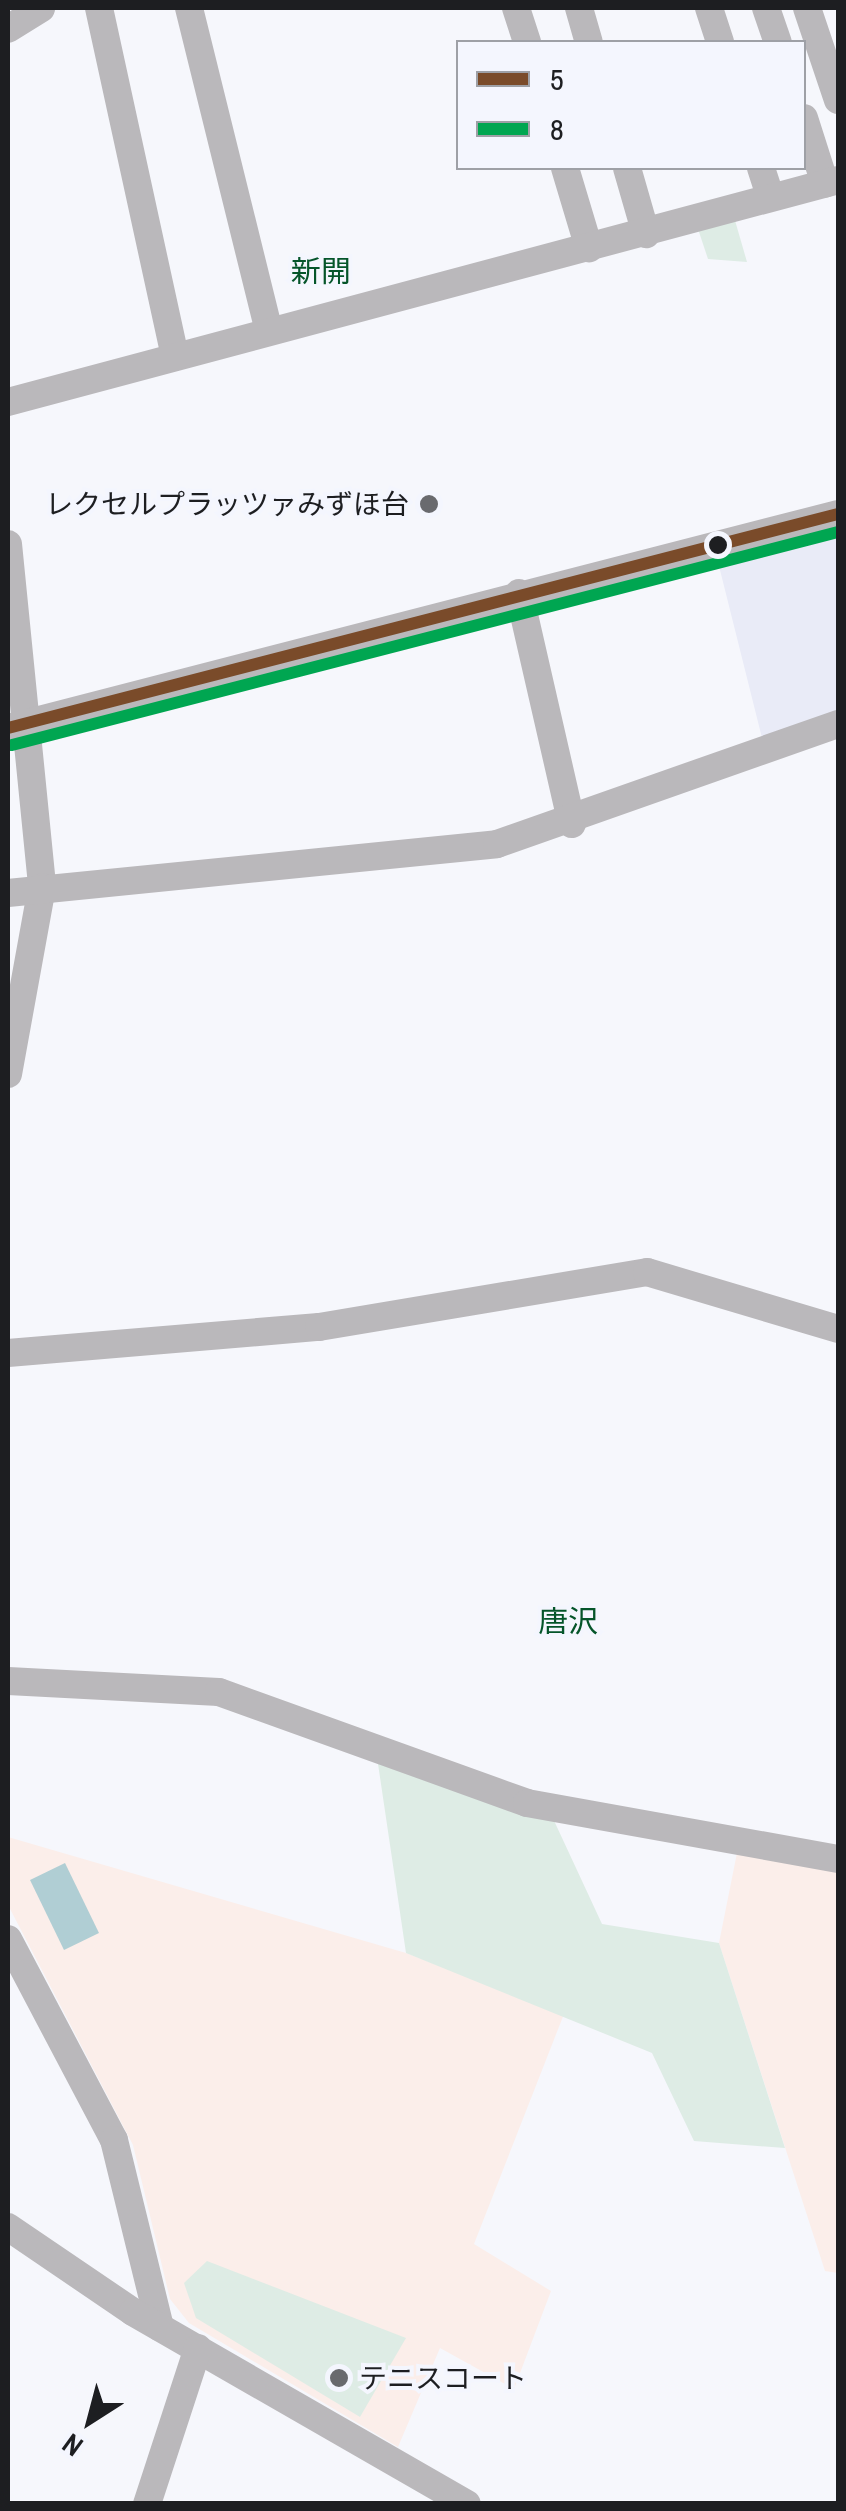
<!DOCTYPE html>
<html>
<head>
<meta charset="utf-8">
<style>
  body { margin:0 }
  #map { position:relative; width:846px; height:2511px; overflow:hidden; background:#f6f7fc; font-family:"Archivo Narrow","Noto Sans JP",sans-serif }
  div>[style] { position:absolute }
  .built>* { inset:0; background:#e9ebf7 }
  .education>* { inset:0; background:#fbeeea }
  .green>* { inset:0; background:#deece5 }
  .water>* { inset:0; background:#b0ced4 }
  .minor>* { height:28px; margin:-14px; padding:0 14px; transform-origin:14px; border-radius:14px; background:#bab8bb }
  .bus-1>* { height:12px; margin:-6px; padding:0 6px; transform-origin:6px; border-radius:6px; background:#7a4b2a }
  .bus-2>* { height:12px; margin:-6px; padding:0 6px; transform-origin:6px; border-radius:6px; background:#00a651 }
  .dots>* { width:28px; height:28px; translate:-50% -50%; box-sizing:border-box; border:5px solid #f4f6fe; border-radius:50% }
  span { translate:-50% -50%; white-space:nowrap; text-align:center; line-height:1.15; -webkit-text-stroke:8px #f4f6fe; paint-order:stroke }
  .poi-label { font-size:28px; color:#1d1e21 }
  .right { translate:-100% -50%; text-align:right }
  .left { translate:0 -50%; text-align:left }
  .neighbourhood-label { font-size:30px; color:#05552a }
  .frame { position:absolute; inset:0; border:10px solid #1d1e21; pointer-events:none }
  .legend { position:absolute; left:456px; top:40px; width:350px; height:130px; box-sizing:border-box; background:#f4f6fe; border:2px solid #9ea0a6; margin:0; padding:12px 18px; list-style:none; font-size:30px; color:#1d1e21 }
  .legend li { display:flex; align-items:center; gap:20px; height:50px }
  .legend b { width:50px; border:2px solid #9ea0a6 }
  .north { position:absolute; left:40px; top:2371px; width:100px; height:100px; -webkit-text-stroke:8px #f4f6fe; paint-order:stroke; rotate:216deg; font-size:28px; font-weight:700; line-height:40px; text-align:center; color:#1d1e21 }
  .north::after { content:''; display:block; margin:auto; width:35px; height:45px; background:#1d1e21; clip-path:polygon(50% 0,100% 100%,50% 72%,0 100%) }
</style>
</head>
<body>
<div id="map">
  <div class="built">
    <i style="clip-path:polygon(838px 525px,838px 715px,764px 746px,716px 554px)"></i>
  </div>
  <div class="education">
    <i style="clip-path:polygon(8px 1837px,406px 1953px,564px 2014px,474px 2244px,551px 2291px,514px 2389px,440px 2348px,398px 2447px,189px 2323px,170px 2299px,133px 2145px,8px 1905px)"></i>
    <i style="clip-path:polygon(738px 1848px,838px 1867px,838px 2273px,825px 2271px,719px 1943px)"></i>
  </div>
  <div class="green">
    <i style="clip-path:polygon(734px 217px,747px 262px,708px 259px,698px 229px)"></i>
    <i style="clip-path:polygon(377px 1757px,550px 1812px,602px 1924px,719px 1943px,785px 2148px,694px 2141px,652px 2053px,406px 1953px)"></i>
    <i style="clip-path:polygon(207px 2261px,406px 2338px,360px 2417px,196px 2318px,184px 2283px)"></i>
  </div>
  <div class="water">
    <i style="clip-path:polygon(65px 1863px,99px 1933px,64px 1950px,30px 1880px)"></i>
  </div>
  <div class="minor">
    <i style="left:99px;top:8px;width:357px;rotate:77.7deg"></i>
    <i style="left:189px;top:8px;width:333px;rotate:76.1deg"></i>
    <i style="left:516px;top:8px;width:36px;rotate:72deg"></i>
    <i style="left:579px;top:8px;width:35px;rotate:74deg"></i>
    <i style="left:709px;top:8px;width:36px;rotate:72deg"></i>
    <i style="left:766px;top:8px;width:36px;rotate:71deg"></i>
    <i style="left:807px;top:8px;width:97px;rotate:71.4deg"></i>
    <i style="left:8px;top:29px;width:39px;rotate:-32deg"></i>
    <i style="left:804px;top:118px;width:69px;rotate:72.3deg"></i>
    <i style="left:565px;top:168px;width:84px;rotate:73.3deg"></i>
    <i style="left:627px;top:168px;width:69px;rotate:73.9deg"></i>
    <i style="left:761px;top:168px;width:29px;rotate:72deg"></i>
    <i style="left:8px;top:402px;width:859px;rotate:-14.97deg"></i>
    <i style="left:8px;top:544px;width:345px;rotate:84.3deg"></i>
    <i style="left:42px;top:887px;width:190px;rotate:100.3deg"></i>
    <i style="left:519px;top:593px;width:237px;rotate:77.1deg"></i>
    <i style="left:8px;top:728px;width:857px;rotate:-14.46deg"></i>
    <i style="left:8px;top:893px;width:491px;rotate:-5.7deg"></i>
    <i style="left:497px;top:844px;width:361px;rotate:-19.4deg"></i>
    <i style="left:8px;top:1353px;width:312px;rotate:-4.8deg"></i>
    <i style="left:319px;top:1327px;width:333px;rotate:-9.5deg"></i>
    <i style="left:647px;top:1272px;width:199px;rotate:16.6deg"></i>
    <i style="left:8px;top:1681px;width:211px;rotate:3deg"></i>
    <i style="left:219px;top:1692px;width:327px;rotate:19.8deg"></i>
    <i style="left:527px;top:1803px;width:316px;rotate:10.2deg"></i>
    <i style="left:8px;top:1939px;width:227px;rotate:62.2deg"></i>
    <i style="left:114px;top:2140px;width:193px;rotate:76.2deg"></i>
    <i style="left:8px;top:2227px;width:151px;rotate:34.2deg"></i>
    <i style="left:133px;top:2312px;width:385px;rotate:29.9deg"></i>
    <i style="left:147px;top:2504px;width:164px;rotate:-71.9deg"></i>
  </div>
  <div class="bus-1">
    <i style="left:8px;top:728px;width:857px;rotate:-14.46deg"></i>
  </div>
  <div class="bus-2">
    <i style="left:12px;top:745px;width:853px;rotate:-14.46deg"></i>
  </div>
  <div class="dots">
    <i style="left:429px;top:504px;background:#696a6e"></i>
    <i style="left:718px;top:545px;background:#1d1e21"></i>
    <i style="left:339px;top:2378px;background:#696a6e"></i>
  </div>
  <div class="poi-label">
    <span class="right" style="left:409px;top:504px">レクセルプラッツァみずほ台</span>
    <span class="left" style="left:359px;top:2378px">テニスコート</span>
  </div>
  <div class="neighbourhood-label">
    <span style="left:321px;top:271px">新開</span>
    <span style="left:568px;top:1621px">唐沢</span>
  </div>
  <div class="frame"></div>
  <ul class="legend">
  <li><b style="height:12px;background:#7a4b2a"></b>5</li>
  <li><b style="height:12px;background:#00a651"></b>8</li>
  </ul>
  <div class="north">N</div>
</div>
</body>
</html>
